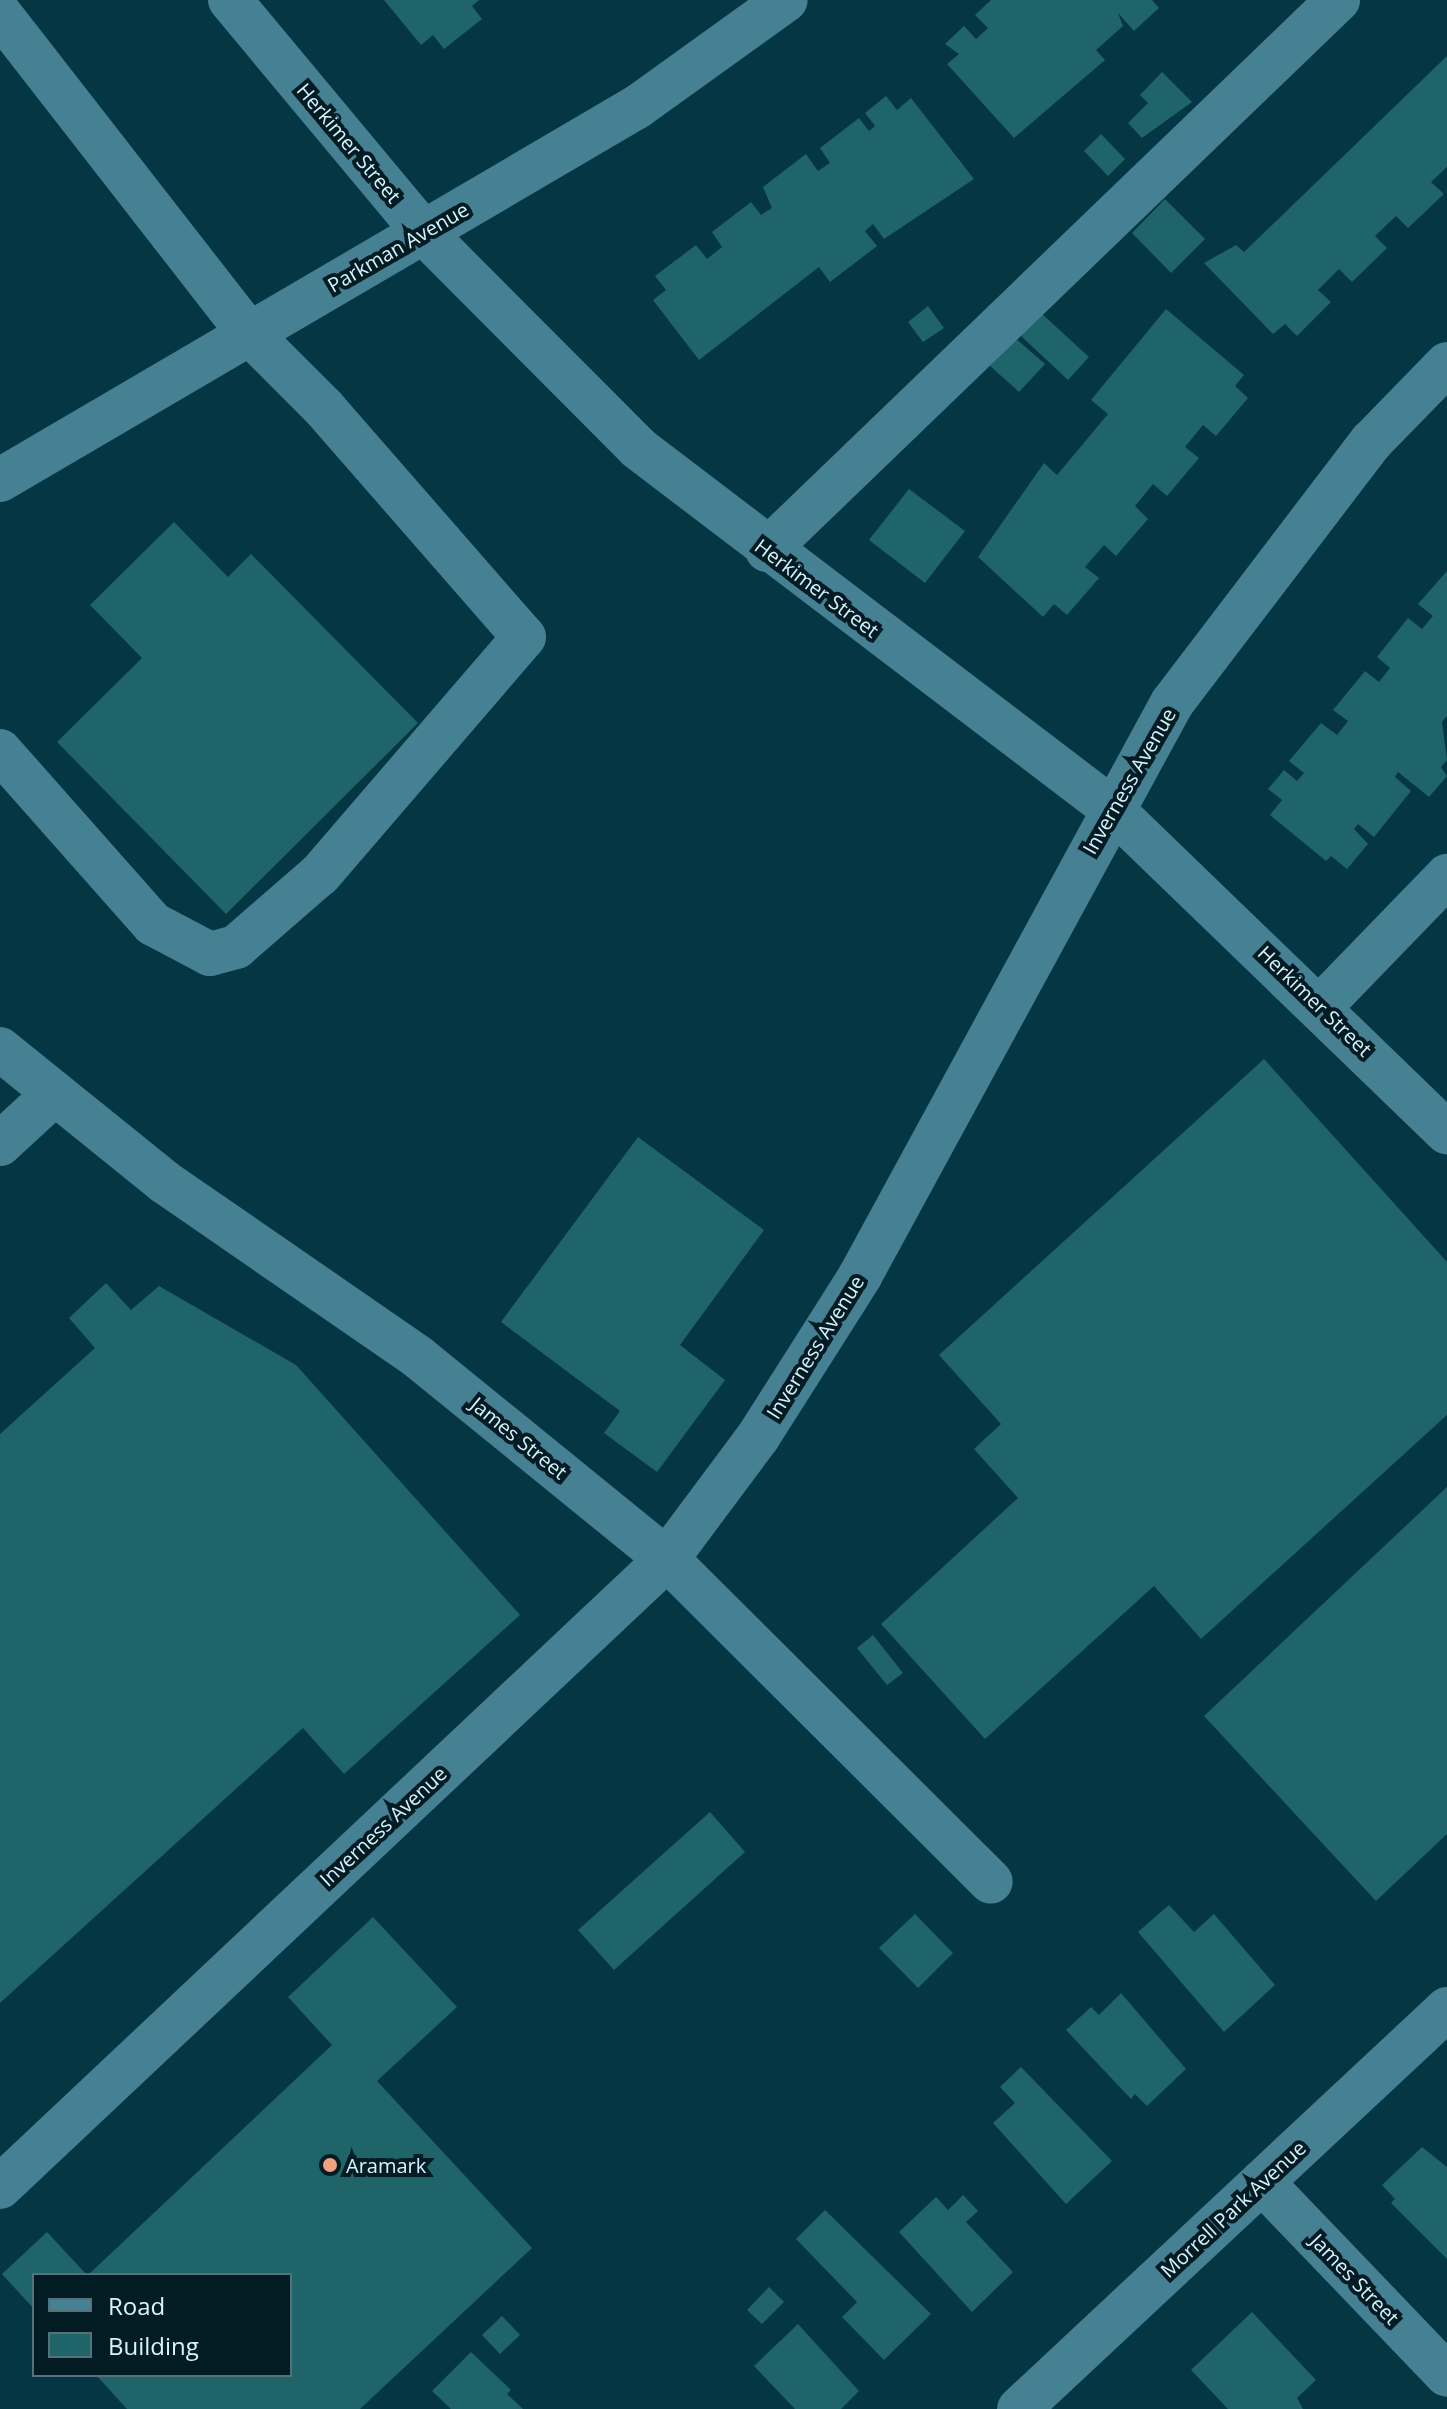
<!DOCTYPE html>
<html>
<head>
<meta charset="utf-8">
<style>
  body { margin:0 }
  #map { position:relative; width:1447px; height:2409px; overflow:hidden; background:#053644; font-family:"Open Sans",sans-serif }
  div>[style] { position:absolute }
  .building>* { inset:0; background:#1e6469 }
  .minor>* { height:44px; margin:-22px; padding:0 22px; transform-origin:22px; border-radius:22px; background:#468093 }
  .dots>* { width:22px; height:22px; translate:-50% -50%; box-sizing:border-box; border:4px solid #031b23; border-radius:50% }
  span { translate:-50% -50%; white-space:nowrap; text-align:center; line-height:1.15; -webkit-text-stroke:8px #031b23; paint-order:stroke }
  .street-label { font-size:20px; color:#d6f3fe }
  .poi-label { font-size:20px; color:#d6f3fe }
  .left { translate:0 -50%; text-align:left }
  .legend { position:absolute; left:32px; top:2273px; width:260px; height:104px; box-sizing:border-box; background:#031b23; border:2px solid #57717b; margin:0; padding:10px 14px; list-style:none; font-size:24px; color:#d6f3fe }
  .legend li { display:flex; align-items:center; gap:16px; height:40px }
  .legend b { width:40px; border:2px solid #57717b }
</style>
</head>
<body>
<div id="map">
  <div class="building">
    <i style="clip-path:polygon(384px 0,479px 0,472px 6px,482px 19px,444px 49px,433px 35px,421px 45px)"></i>
    <i style="clip-path:polygon(991px 0,1152px 0,1159px 8px,1134px 31px,1118px 13px,1123px 26px,1096px 50px,1105px 60px,1014px 138px,947px 64px,959px 54px,945px 44px,964px 26px,976px 39px,988px 28px,975px 15px)"></i>
    <i style="clip-path:polygon(1447px 56px,1447px 167px,1431px 182px,1444px 194px,1408px 228px,1396px 216px,1375px 236px,1387px 248px,1352px 282px,1339px 269px,1318px 290px,1331px 302px,1297px 336px,1285px 324px,1273px 334px,1204px 263px,1236px 245px,1244px 252px)"></i>
    <i style="clip-path:polygon(1162px 72px,1192px 102px,1142px 138px,1128px 123px,1148px 103px,1140px 95px)"></i>
    <i style="clip-path:polygon(886px 96px,897px 110px,911px 98px,974px 179px,884px 239px,873px 224px,865px 231px,877px 246px,830px 282px,819px 267px,699px 360px,653px 300px,666px 290px,655px 276px,696px 245px,707px 259px,722px 247px,712px 232px,751px 202px,761px 215px,772px 208px,763px 187px,806px 154px,818px 171px,830px 163px,820px 148px,859px 118px,869px 131px,875px 126px,865px 113px)"></i>
    <i style="clip-path:polygon(1101px 134px,1125px 159px,1108px 176px,1084px 151px)"></i>
    <i style="clip-path:polygon(1165px 199px,1205px 239px,1171px 273px,1132px 233px)"></i>
    <i style="clip-path:polygon(928px 306px,944px 328px,923px 342px,908px 322px)"></i>
    <i style="clip-path:polygon(1166px 309px,1244px 375px,1235px 386px,1248px 398px,1216px 436px,1203px 425px,1185px 447px,1199px 458px,1167px 496px,1153px 484px,1135px 506px,1148px 519px,1116px 556px,1104px 545px,1085px 567px,1099px 578px,1067px 615px,1054px 604px,1043px 617px,978px 557px,1044px 463px,1057px 475px,1108px 414px,1091px 400px)"></i>
    <i style="clip-path:polygon(1040px 312px,1089px 357px,1068px 380px,1020px 335px)"></i>
    <i style="clip-path:polygon(1015px 338px,1045px 364px,1019px 392px,990px 366px)"></i>
    <i style="clip-path:polygon(909px 489px,965px 531px,925px 583px,869px 540px)"></i>
    <i style="clip-path:polygon(174px 522px,228px 577px,251px 554px,418px 723px,226px 914px,57px 742px,142px 658px,90px 605px)"></i>
    <i style="clip-path:polygon(1447px 571px,1447px 716px,1442px 722px,1447px 760px,1441px 767px,1447px 776px,1429px 797px,1398px 772px,1395px 777px,1411px 791px,1374px 837px,1358px 824px,1354px 829px,1368px 844px,1347px 869px,1331px 856px,1326px 861px,1270px 815px,1282px 800px,1268px 789px,1284px 770px,1297px 781px,1304px 773px,1289px 761px,1321px 723px,1337px 735px,1348px 721px,1333px 710px,1365px 671px,1379px 682px,1390px 668px,1377px 657px,1408px 618px,1422px 629px,1433px 616px,1418px 604px)"></i>
    <i style="clip-path:polygon(1264px 1059px,1447px 1262px,1447px 1415px,1201px 1639px,1154px 1586px,985px 1739px,881px 1624px,1018px 1498px,974px 1449px,1001px 1424px,939px 1355px)"></i>
    <i style="clip-path:polygon(638px 1137px,764px 1230px,680px 1345px,725px 1380px,657px 1472px,604px 1433px,620px 1411px,501px 1322px)"></i>
    <i style="clip-path:polygon(106px 1283px,131px 1310px,159px 1286px,296px 1365px,520px 1615px,344px 1774px,303px 1728px,0 2003px,0 1434px,95px 1348px,69px 1318px)"></i>
    <i style="clip-path:polygon(1447px 1487px,1447px 1834px,1376px 1901px,1204px 1716px)"></i>
    <i style="clip-path:polygon(873px 1635px,903px 1673px,887px 1685px,857px 1648px)"></i>
    <i style="clip-path:polygon(710px 1812px,745px 1852px,614px 1970px,578px 1930px)"></i>
    <i style="clip-path:polygon(1169px 1905px,1194px 1932px,1214px 1914px,1275px 1985px,1224px 2032px,1138px 1932px)"></i>
    <i style="clip-path:polygon(915px 1914px,953px 1953px,918px 1988px,879px 1948px)"></i>
    <i style="clip-path:polygon(373px 1917px,457px 2007px,377px 2081px,532px 2248px,360px 2409px,127px 2409px,96px 2375px,290px 2375px,290px 2275px,88px 2275px,332px 2045px,288px 1997px)"></i>
    <i style="clip-path:polygon(1121px 1993px,1186px 2069px,1147px 2106px,1135px 2094px,1131px 2099px,1066px 2030px,1091px 2007px,1099px 2015px)"></i>
    <i style="clip-path:polygon(1021px 2067px,1112px 2161px,1066px 2204px,993px 2123px,1015px 2103px,1000px 2087px)"></i>
    <i style="clip-path:polygon(1422px 2147px,1447px 2167px,1447px 2259px,1391px 2203px,1395px 2199px,1382px 2185px)"></i>
    <i style="clip-path:polygon(963px 2195px,978px 2211px,966px 2222px,1013px 2272px,972px 2312px,899px 2232px,936px 2197px,948px 2210px)"></i>
    <i style="clip-path:polygon(825px 2210px,931px 2314px,884px 2360px,842px 2317px,857px 2302px,796px 2239px)"></i>
    <i style="clip-path:polygon(47px 2232px,87px 2275px,34px 2275px,34px 2309px,2px 2274px)"></i>
    <i style="clip-path:polygon(769px 2287px,784px 2302px,762px 2324px,747px 2310px)"></i>
    <i style="clip-path:polygon(1252px 2312px,1316px 2380px,1297px 2398px,1303px 2409px,1228px 2409px,1191px 2370px)"></i>
    <i style="clip-path:polygon(502px 2316px,520px 2335px,500px 2354px,482px 2335px)"></i>
    <i style="clip-path:polygon(798px 2324px,859px 2391px,841px 2409px,795px 2409px,754px 2366px)"></i>
    <i style="clip-path:polygon(471px 2352px,511px 2390px,507px 2394px,523px 2409px,451px 2409px,432px 2391px)"></i>
  </div>
  <div class="minor">
    <i style="left:230px;top:0;width:303px;rotate:50.2deg"></i>
    <i style="left:424px;top:233px;width:303px;rotate:45.1deg"></i>
    <i style="left:638px;top:448px;width:594px;rotate:37.27deg"></i>
    <i style="left:1111px;top:808px;width:467px;rotate:44deg"></i>
    <i style="left:0;top:14px;width:403px;rotate:52.1deg"></i>
    <i style="left:248px;top:332px;width:107px;rotate:45deg"></i>
    <i style="left:324px;top:408px;width:304px;rotate:48.9deg"></i>
    <i style="left:524px;top:637px;width:313px;rotate:130.7deg"></i>
    <i style="left:320px;top:874px;width:111px;rotate:139deg"></i>
    <i style="left:236px;top:947px;width:27px;rotate:165deg"></i>
    <i style="left:210px;top:954px;width:64px;rotate:-152.2deg"></i>
    <i style="left:153px;top:924px;width:231px;rotate:-131.5deg"></i>
    <i style="left:0;top:480px;width:738px;rotate:-30.35deg"></i>
    <i style="left:637px;top:107px;width:183px;rotate:-35.7deg"></i>
    <i style="left:767px;top:550px;width:793px;rotate:-43.93deg"></i>
    <i style="left:1322px;top:1005px;width:180px;rotate:-45.9deg"></i>
    <i style="left:0;top:1049px;width:213px;rotate:38.9deg"></i>
    <i style="left:166px;top:1183px;width:306px;rotate:34.6deg"></i>
    <i style="left:418px;top:1357px;width:321px;rotate:39.1deg"></i>
    <i style="left:667px;top:1559px;width:457px;rotate:44.9deg"></i>
    <i style="left:0;top:1144px;width:71px;rotate:-42.7deg"></i>
    <i style="left:1262px;top:2182px;width:267px;rotate:46.2deg"></i>
    <i style="left:0;top:2187px;width:916px;rotate:-43.28deg"></i>
    <i style="left:667px;top:1559px;width:152px;rotate:-53.3deg"></i>
    <i style="left:758px;top:1437px;width:191px;rotate:-57.6deg"></i>
    <i style="left:860px;top:1276px;width:652px;rotate:-61.43deg"></i>
    <i style="left:1172px;top:703px;width:328px;rotate:-52.7deg"></i>
    <i style="left:1371px;top:442px;width:109px;rotate:-45.7deg"></i>
    <i style="left:1019px;top:2409px;width:586px;rotate:-43.06deg"></i>
  </div>
  <div class="dots">
    <i style="left:330px;top:2165px;background:#f2a080"></i>
  </div>
  <div class="street-label">
    <span style="left:349px;top:143px;rotate:50deg">Herkimer Street</span>
    <span style="left:398px;top:247px;rotate:-30deg">Parkman Avenue</span>
    <span style="left:817px;top:588px;rotate:37deg">Herkimer Street</span>
    <span style="left:1129px;top:781px;rotate:-60deg">Inverness Avenue</span>
    <span style="left:1315px;top:1001px;rotate:44deg">Herkimer Street</span>
    <span style="left:815px;top:1347px;rotate:-58deg">Inverness Avenue</span>
    <span style="left:519px;top:1438px;rotate:39deg">James Street</span>
    <span style="left:383px;top:1826px;rotate:-43deg">Inverness Avenue</span>
    <span style="left:1233px;top:2209px;rotate:-43deg">Morrell Park Avenue</span>
    <span style="left:1355px;top:2279px;rotate:46deg">James Street</span>
  </div>
  <div class="poi-label">
    <span class="left" style="left:346px;top:2165px">Aramark</span>
  </div>
  <ul class="legend">
  <li><b style="height:10px;background:#468093"></b>Road</li>
  <li><b style="height:22px;background:#1e6469"></b>Building</li>
  </ul>
</div>
</body>
</html>
